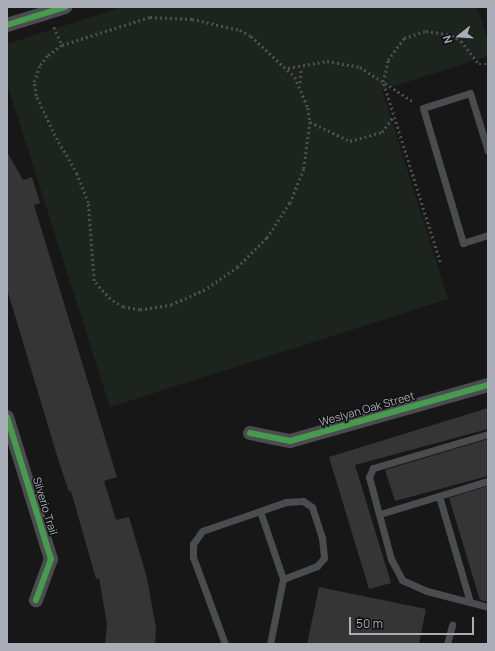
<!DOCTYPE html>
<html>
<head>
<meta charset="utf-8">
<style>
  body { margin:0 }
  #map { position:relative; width:495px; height:651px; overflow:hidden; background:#171717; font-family:Manrope,sans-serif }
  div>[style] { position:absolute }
  .green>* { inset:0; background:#1d241e }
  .building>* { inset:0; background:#353536 }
  .path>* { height:2.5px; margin-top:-1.25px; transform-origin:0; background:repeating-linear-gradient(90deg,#4d4e52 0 2px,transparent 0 5px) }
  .service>* { height:7px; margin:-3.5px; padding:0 3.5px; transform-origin:3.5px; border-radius:3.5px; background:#4b4c50 }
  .minor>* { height:14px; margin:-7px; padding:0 7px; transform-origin:7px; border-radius:7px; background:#4b4c50 }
  .cycleway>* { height:6px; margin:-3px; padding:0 3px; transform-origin:3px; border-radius:3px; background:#469c4c }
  span { translate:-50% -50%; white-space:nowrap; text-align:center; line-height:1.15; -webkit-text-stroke:3px #111113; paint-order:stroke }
  .street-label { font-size:11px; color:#a8adb8 }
  .frame { position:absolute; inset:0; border:8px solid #a8adb8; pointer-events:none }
  .north { position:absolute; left:439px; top:16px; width:40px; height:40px; -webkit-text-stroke:3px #111113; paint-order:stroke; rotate:253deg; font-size:11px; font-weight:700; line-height:16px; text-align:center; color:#a8adb8 }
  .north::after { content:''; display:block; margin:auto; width:14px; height:18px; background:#a8adb8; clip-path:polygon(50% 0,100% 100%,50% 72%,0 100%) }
  .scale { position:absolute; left:349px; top:617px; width:125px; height:18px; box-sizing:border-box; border:2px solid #a8adb8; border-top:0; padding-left:5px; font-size:12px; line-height:14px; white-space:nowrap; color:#a8adb8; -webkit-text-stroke:3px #111113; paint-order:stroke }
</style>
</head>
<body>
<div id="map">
  <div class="green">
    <i style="clip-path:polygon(122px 7px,477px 7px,488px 41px,488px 56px,382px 90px,448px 299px,110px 407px,7px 84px,7px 44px)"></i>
  </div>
  <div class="building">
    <i style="clip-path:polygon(7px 152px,23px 180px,32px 177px,40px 203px,34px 205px,117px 477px,104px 481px,116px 520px,129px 517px,147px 578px,156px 628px,155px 644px,105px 644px,107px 624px,99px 578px,96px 579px,71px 491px,69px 492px,58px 459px,7px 289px)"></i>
    <i style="clip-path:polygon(488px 408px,488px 429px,355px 465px,391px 583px,369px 589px,329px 457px)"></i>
    <i style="clip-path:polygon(488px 439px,488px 476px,395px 501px,385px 470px)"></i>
    <i style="clip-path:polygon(488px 486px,488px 602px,480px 600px,449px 498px)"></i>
    <i style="clip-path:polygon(319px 587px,426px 609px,419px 644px,307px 644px)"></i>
  </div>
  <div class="path">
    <i style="left:150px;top:17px;width:42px;rotate:2.7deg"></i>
    <i style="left:192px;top:19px;width:49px;rotate:12.9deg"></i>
    <i style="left:240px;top:30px;width:13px;rotate:29deg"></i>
    <i style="left:251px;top:36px;width:60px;rotate:43deg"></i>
    <i style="left:295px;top:77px;width:34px;rotate:67deg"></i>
    <i style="left:308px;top:108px;width:14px;rotate:82deg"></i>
    <i style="left:310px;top:122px;width:47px;rotate:97.3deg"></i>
    <i style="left:304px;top:169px;width:37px;rotate:112deg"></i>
    <i style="left:290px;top:203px;width:42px;rotate:123.3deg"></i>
    <i style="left:267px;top:238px;width:41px;rotate:135deg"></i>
    <i style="left:238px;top:267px;width:40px;rotate:145.1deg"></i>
    <i style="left:205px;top:290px;width:36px;rotate:156deg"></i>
    <i style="left:172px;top:305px;width:32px;rotate:171deg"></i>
    <i style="left:140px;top:310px;width:17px;rotate:-170deg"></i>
    <i style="left:123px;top:307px;width:15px;rotate:-148deg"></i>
    <i style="left:110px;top:299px;width:24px;rotate:-132deg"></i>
    <i style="left:94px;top:281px;width:78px;rotate:-94.4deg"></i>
    <i style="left:88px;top:203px;width:31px;rotate:-111deg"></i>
    <i style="left:77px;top:174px;width:39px;rotate:-120deg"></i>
    <i style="left:57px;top:140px;width:49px;rotate:-115.5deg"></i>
    <i style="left:36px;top:96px;width:14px;rotate:-98deg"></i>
    <i style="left:34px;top:82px;width:18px;rotate:-71deg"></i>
    <i style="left:40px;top:65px;width:13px;rotate:-51deg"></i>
    <i style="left:48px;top:55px;width:17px;rotate:-36deg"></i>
    <i style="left:62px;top:45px;width:92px;rotate:-17.7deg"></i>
    <i style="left:54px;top:27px;width:20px;rotate:66deg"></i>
    <i style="left:288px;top:68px;width:40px;rotate:-10deg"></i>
    <i style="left:327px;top:61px;width:34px;rotate:10deg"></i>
    <i style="left:360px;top:67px;width:64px;rotate:32.9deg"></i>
    <i style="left:300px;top:83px;width:15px;rotate:-86deg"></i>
    <i style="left:310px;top:122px;width:44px;rotate:25.4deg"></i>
    <i style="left:350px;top:141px;width:33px;rotate:-16deg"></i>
    <i style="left:382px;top:132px;width:19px;rotate:-54deg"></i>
    <i style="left:440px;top:262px;width:189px;rotate:-107.6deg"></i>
    <i style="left:383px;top:82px;width:23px;rotate:-77deg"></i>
    <i style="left:388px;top:60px;width:27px;rotate:-54deg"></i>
    <i style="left:404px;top:38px;width:23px;rotate:-18deg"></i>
    <i style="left:426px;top:31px;width:26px;rotate:9deg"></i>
    <i style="left:452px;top:35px;width:11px;rotate:34deg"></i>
    <i style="left:461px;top:41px;width:29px;rotate:52deg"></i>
    <i style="left:479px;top:64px;width:9px"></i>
  </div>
  <div class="service">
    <i style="left:488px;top:151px;width:61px;rotate:-107.2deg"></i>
    <i style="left:470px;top:93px;width:49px;rotate:162.3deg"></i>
    <i style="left:423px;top:108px;width:141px;rotate:73.5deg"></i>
    <i style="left:463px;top:243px;width:26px;rotate:-18deg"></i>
    <i style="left:488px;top:434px;width:120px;rotate:163.5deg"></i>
    <i style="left:373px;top:468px;width:10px;rotate:114deg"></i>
    <i style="left:369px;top:477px;width:85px;rotate:75deg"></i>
    <i style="left:391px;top:559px;width:24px;rotate:62deg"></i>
    <i style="left:402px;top:580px;width:27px;rotate:24deg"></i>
    <i style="left:427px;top:591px;width:63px;rotate:14.7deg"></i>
    <i style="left:439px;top:496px;width:110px;rotate:73.7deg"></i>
    <i style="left:260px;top:511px;width:28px;rotate:-19deg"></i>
    <i style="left:286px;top:502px;width:17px;rotate:-3deg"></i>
    <i style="left:303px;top:501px;width:11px;rotate:34deg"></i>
    <i style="left:312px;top:507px;width:33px;rotate:72deg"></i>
    <i style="left:322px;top:538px;width:20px;rotate:84deg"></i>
    <i style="left:324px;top:558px;width:11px;rotate:131deg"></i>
    <i style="left:317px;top:566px;width:36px;rotate:159deg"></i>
    <i style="left:380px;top:514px;width:113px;rotate:-17deg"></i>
    <i style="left:225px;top:644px;width:93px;rotate:-110.2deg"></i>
    <i style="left:193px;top:557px;width:13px;rotate:-90deg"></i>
    <i style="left:193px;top:544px;width:16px;rotate:-55deg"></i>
    <i style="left:202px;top:531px;width:61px;rotate:-19deg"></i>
    <i style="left:260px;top:511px;width:72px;rotate:71.3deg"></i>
    <i style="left:283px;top:579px;width:66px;rotate:101.3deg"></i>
    <i style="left:447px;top:644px;width:20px;rotate:-75deg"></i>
  </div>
  <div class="minor">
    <i style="left:7px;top:25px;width:61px;rotate:-17.2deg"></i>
    <i style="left:7px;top:417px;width:149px;rotate:72.8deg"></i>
    <i style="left:51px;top:559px;width:44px;rotate:110.1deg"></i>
    <i style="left:250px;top:433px;width:41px;rotate:11.3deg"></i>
    <i style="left:290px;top:441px;width:206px;rotate:-15.8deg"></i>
  </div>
  <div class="cycleway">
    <i style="left:7px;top:25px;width:61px;rotate:-17.2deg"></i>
    <i style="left:7px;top:417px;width:149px;rotate:72.8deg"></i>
    <i style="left:51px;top:559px;width:44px;rotate:110.1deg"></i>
    <i style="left:250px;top:433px;width:41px;rotate:11.3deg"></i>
    <i style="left:290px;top:441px;width:206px;rotate:-15.8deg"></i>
  </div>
  <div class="street-label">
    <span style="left:367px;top:409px;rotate:-16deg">Weslyan Oak Street</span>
    <span style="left:45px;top:506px;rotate:73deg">Silverio Trail</span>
  </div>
  <div class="frame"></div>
  <div class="north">N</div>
  <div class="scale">50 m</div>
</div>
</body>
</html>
